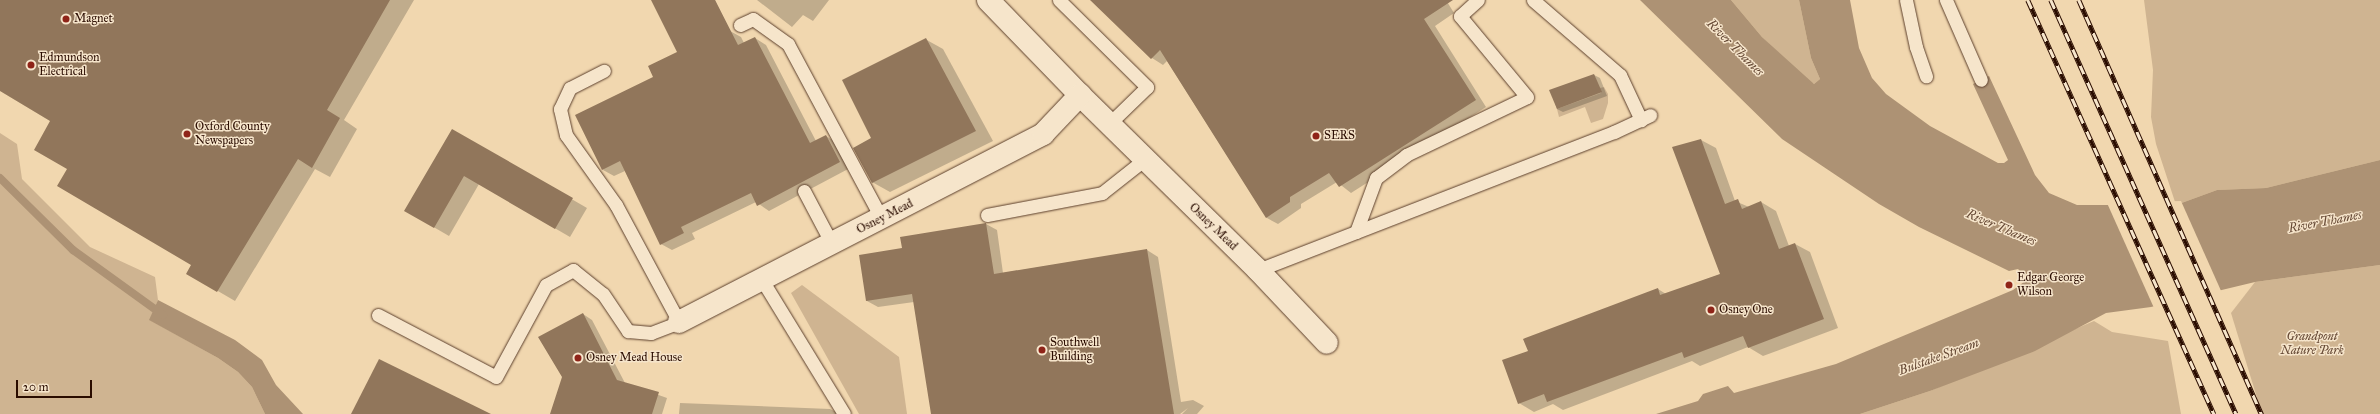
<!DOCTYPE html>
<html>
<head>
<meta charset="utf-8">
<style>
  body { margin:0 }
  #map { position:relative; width:2380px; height:414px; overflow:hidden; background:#f1d7af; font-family:"IM FELL Great Primer",serif }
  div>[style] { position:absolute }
  .green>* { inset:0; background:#cfb491 }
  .water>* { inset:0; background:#ad9274 }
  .pier>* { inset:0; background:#f1d7af }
  .shadow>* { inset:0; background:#0003 }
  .stream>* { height:8px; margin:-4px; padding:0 4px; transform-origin:4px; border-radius:4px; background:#ad9274 }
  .building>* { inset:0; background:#91765b }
  .roads { filter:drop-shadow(0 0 1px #5c3f2c) drop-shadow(0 0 1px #5c3f2c) }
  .lane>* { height:13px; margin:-6.5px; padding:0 6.5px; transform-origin:6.5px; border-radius:6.5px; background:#f6e5cb }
  .street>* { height:22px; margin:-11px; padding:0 11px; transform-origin:11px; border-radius:11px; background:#f6e5cb }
  .rail>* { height:4.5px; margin-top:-2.25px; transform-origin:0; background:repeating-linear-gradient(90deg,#f6e5cb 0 9px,#2a0c00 0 18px); box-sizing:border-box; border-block:1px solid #2a0c00 }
  .dots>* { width:11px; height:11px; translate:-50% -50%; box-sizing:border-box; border:2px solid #f6e5cb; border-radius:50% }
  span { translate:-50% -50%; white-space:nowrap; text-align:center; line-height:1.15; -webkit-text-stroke:3px #f6e5cb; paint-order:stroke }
  .poi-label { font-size:12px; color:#2a0c00 }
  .left { translate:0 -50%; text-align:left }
  .street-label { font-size:12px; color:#2a0c00 }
  .park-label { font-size:12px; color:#644733; font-style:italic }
  .water-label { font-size:13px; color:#654834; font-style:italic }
  .scale { position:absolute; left:16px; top:380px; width:76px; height:18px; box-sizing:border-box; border:2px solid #2a0c00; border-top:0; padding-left:5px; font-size:12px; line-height:14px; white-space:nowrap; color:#2a0c00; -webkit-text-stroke:3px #f6e5cb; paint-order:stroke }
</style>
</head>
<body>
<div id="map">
  <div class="green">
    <i style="clip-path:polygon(1731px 0,1799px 0,1811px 58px,1820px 79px,1814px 84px,1810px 82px,1762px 37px)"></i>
    <i style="clip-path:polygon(2144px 0,2380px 0,2380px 160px,2266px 188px,2217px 190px,2176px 205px,2156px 144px,2151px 117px,2153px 70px)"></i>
    <i style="clip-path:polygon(1604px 87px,1608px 94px,1608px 103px,1603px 119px,1591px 123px,1585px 107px,1559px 117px,1557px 109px,1601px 93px,1600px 88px)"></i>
    <i style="clip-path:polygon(0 133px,17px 144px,22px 179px,90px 247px,155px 277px,158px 300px,150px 320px,218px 358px,238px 372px,252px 387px,265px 414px,0 414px)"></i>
    <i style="clip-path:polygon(2380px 265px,2380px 414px,2262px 414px,2231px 313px,2255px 282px)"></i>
    <i style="clip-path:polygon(802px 285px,899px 357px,907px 414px,859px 414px,791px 293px)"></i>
    <i style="clip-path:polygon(2094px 321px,2112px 332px,2168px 341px,2181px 414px,1860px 414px,1930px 391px)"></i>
  </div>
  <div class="water">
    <i style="clip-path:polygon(1640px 0,1731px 0,1762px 37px,1814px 84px,1820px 79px,1811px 58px,1799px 0,1850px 0,1859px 48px,1872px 78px,1886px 94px,1930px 126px,1998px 163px,2004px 163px,2008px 160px,1973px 84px,1989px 76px,2035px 175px,2049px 193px,2077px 205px,2176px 205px,2217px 190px,2266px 188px,2380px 160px,2380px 265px,2255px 282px,2151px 307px,2106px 313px,2035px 351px,1930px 391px,1860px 414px,1656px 414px,1698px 401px,1703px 394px,1728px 386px,1734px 393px,1836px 364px,2013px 290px,2028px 279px,2018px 269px,2009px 271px,1919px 227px,1879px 204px,1782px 139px)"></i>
    <i style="clip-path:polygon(158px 300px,235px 340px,262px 360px,276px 385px,303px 414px,265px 414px,252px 387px,238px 372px,218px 358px,149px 320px)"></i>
  </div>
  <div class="pier">
    <i style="clip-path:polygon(2181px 201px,2222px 293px,2154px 308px,2107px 203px)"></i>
  </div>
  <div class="shadow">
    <i style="clip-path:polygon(0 0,414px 0,344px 120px,357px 129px,330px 177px,315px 169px,235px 301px,187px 273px,192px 264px,68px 168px,52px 121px,0 90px)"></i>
    <i style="clip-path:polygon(652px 0,715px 0,730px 31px,741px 37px,744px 43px,755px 38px,766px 45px,816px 141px,826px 136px,837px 143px,850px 168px,769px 211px,756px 202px,692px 233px,695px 239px,672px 250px,661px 244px,625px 171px,614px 176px,603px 170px,654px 77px,678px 53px)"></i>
    <i style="clip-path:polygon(757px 0,829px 0,813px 21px,803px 15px,792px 27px)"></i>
    <i style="clip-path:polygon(1092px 0,1446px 0,1454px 13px,1435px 26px,1486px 107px,1351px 193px,1337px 182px,1301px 204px,1301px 208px,1278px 224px,1267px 218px,1167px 61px,1163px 65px,1152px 58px)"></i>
    <i style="clip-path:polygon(925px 39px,943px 49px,993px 141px,890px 192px,872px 182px)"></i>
    <i style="clip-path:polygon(1594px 75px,1600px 78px,1607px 96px,1563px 112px,1557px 109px,1551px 91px)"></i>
    <i style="clip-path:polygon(452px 130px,587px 208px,570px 237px,479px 184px,449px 236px,406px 211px)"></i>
    <i style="clip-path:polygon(1701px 140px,1716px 148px,1735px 201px,1749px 207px,1761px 202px,1776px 211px,1789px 246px,1795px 244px,1810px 252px,1838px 328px,1763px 356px,1748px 347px,1700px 366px,1692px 361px,1563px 410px,1553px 404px,1534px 412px,1519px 403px,1529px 351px,1658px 289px,1666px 294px,1721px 274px)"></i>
    <i style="clip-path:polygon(986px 224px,997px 230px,1003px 273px,1147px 250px,1158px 257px,1181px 402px,1193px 400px,1204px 406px,1197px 414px,1182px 414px,1188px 408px,1180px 414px,932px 414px,914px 302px,878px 307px,867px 301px,860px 256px,903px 249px)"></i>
    <i style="clip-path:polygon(583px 314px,592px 320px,625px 383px,667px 398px,662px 414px,551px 414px)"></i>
    <i style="clip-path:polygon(680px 403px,830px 409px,840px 414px,679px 414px)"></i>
  </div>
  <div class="stream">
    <i style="left:0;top:178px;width:103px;rotate:44.6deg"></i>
    <i style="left:73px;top:250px;width:111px;rotate:35.8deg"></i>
  </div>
  <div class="building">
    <i style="clip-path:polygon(0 0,390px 0,327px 110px,340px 118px,312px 168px,298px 159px,217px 292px,186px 274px,191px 265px,57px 186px,67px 169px,34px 150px,50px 121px,0 91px)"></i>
    <i style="clip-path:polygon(651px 0,715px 0,738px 45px,755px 37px,810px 143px,826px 135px,840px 162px,757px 206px,751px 193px,681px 227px,684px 233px,660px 245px,620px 161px,602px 170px,575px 115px,653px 77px,648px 66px,677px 52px)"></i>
    <i style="clip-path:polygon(1090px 0,1453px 0,1424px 19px,1476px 100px,1339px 187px,1329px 173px,1290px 197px,1290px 202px,1266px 218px,1160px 50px,1151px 59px)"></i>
    <i style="clip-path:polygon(926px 38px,976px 131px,872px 183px,853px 148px,871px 138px,842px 80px)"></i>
    <i style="clip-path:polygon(1594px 74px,1602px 92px,1557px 109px,1549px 90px)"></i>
    <i style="clip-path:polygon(452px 129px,573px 198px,555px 229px,464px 176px,434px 228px,404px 211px)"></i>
    <i style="clip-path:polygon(1701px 139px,1725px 204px,1738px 199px,1742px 209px,1761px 201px,1779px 249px,1795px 243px,1824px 319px,1748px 348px,1743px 336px,1684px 358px,1682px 352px,1547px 402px,1544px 394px,1518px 404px,1502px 360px,1528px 351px,1523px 339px,1658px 288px,1660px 295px,1720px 274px,1672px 147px)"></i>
    <i style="clip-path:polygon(986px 223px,994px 274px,1147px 249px,1174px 414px,931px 414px,912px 294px,866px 301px,859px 255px,902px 248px,900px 237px)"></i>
    <i style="clip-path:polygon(583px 313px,617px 380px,659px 392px,652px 414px,550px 414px,562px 377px,538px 337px)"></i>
    <i style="clip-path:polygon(379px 359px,491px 414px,351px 414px)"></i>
  </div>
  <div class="roads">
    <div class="lane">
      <i style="left:1059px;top:0;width:124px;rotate:44.7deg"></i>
      <i style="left:1147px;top:87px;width:53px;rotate:135.8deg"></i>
      <i style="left:1533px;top:0;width:115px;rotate:40.8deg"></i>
      <i style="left:1620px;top:75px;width:50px;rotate:65deg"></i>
      <i style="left:1906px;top:0;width:48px;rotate:78deg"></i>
      <i style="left:1916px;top:47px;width:31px;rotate:71deg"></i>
      <i style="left:1946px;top:0;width:87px;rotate:66.4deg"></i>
      <i style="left:740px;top:25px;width:14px;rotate:-25deg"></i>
      <i style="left:753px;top:19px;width:43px;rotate:35.5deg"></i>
      <i style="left:788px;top:44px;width:199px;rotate:61.8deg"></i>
      <i style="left:804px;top:191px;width:60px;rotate:62.2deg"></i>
      <i style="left:987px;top:215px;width:117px;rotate:-10.8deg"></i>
      <i style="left:1102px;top:193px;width:55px;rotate:-38.3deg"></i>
      <i style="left:1356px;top:232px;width:58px;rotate:-69.7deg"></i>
      <i style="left:1376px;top:178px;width:38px;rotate:-37deg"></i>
      <i style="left:1406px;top:155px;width:134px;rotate:-25.6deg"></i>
      <i style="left:1527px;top:97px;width:105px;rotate:-129.6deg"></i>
      <i style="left:1460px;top:16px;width:24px;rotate:-42deg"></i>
      <i style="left:1258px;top:270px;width:382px;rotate:-21.2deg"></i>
      <i style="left:1614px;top:132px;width:40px;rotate:-25deg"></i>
      <i style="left:762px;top:280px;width:157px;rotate:58.5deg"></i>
      <i style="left:378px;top:315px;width:133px;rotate:27.7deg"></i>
      <i style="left:496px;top:377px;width:105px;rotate:-61.5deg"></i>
      <i style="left:546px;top:285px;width:31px;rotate:-29deg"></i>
      <i style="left:573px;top:270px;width:38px;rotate:39deg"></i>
      <i style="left:603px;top:294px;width:45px;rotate:56deg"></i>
      <i style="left:628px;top:331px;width:23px;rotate:5deg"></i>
      <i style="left:651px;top:333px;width:30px;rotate:-21deg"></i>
      <i style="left:679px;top:322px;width:133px;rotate:-118.3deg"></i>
      <i style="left:616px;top:205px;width:86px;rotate:-125.5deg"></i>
      <i style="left:566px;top:135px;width:27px;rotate:-103deg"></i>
      <i style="left:560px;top:109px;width:23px;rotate:-65deg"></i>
      <i style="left:570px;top:88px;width:38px;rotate:-27deg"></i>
    </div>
    <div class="street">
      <i style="left:988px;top:0;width:132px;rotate:45.9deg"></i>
      <i style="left:1080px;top:95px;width:250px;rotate:44.5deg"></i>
      <i style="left:1258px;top:270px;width:100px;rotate:46.6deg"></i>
      <i style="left:679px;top:322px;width:410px;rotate:-27.3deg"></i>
      <i style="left:1043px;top:134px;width:54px;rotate:-46.5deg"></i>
    </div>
  </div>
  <div class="rail">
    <i style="left:2028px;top:0;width:454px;rotate:65.8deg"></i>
    <i style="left:2051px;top:0;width:453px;rotate:65.9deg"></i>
    <i style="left:2079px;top:0;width:453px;rotate:66.2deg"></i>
  </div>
  <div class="dots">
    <i style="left:66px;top:19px;background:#8f2418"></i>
    <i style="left:31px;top:65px;background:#8f2418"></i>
    <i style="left:187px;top:134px;background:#8f2418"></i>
    <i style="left:1316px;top:136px;background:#8f2418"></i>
    <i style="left:2009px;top:285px;background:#8f2418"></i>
    <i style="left:1711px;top:310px;background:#8f2418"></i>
    <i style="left:1042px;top:350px;background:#8f2418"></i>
    <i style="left:578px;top:358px;background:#8f2418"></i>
  </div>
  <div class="poi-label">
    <span class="left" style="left:74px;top:19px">Magnet</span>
    <span class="left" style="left:39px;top:65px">Edmundson<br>Electrical</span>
    <span class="left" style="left:195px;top:134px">Oxford County<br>Newspapers</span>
    <span class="left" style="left:1324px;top:136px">SERS</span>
    <span class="left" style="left:2017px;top:285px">Edgar George<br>Wilson</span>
    <span class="left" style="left:1719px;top:310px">Osney One</span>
    <span class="left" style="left:1050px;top:350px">Southwell<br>Building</span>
    <span class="left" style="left:586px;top:358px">Osney Mead House</span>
  </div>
  <div class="street-label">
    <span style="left:885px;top:217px;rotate:-27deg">Osney Mead</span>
    <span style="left:1213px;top:227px;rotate:44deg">Osney Mead</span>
  </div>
  <div class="park-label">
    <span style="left:2312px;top:344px">Grandpont<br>Nature Park</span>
  </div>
  <div class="water-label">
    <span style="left:1735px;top:48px;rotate:45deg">River Thames</span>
    <span style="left:2325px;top:222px;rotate:-11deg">River Thames</span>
    <span style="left:2001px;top:228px;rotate:23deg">River Thames</span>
    <span style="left:1939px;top:357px;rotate:-20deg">Bulstake Stream</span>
  </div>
  <div class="scale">20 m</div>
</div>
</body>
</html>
